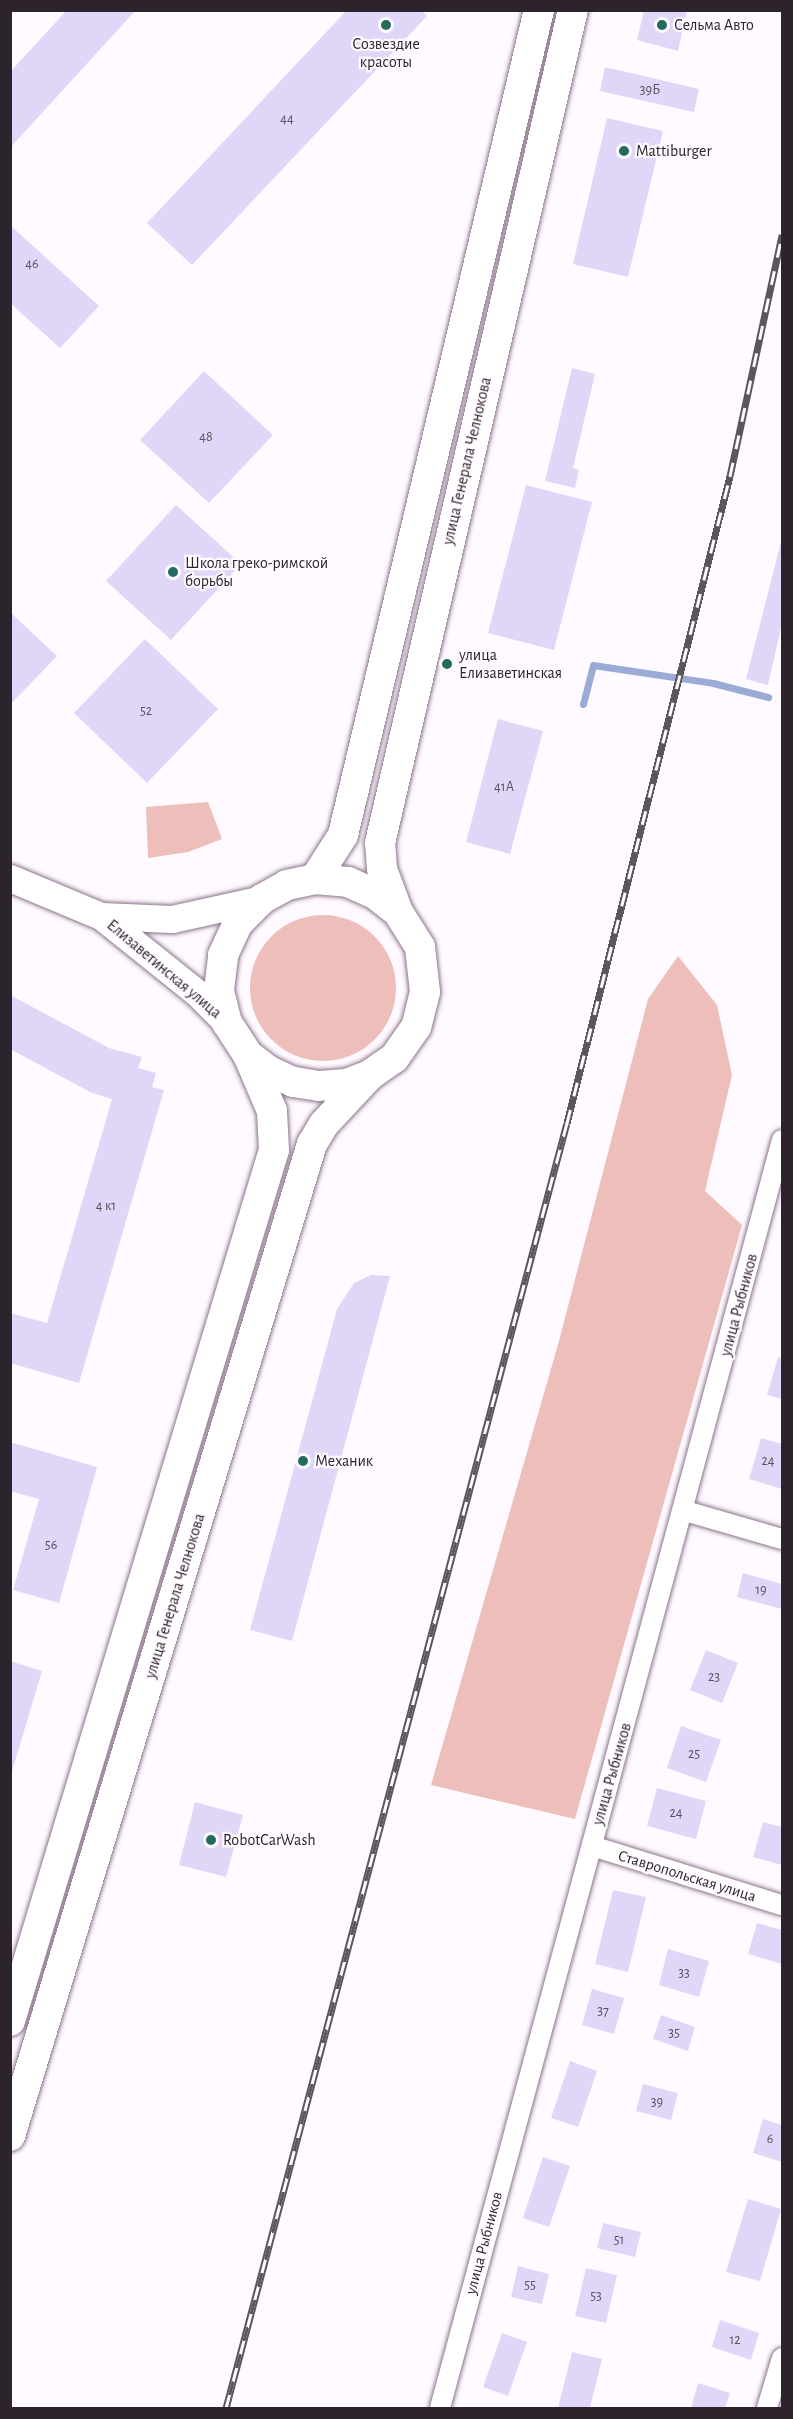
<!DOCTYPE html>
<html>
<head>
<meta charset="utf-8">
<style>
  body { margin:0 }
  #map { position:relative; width:793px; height:2419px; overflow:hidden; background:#fffaff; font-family:"Alegreya Sans",sans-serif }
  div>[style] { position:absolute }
  .green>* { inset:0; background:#edbeba }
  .round { border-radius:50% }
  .stream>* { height:7px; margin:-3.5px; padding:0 3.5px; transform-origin:3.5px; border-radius:3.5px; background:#9aabd6 }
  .building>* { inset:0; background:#e0d7f8 }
  .roads { filter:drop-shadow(0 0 2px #8c748c) drop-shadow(0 0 2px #8c748c) }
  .street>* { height:20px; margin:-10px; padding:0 10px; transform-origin:10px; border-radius:10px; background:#fff }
  .secondary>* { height:27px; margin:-13.5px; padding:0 13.5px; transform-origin:13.5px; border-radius:13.5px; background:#fff }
  .primary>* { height:30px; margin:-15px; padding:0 15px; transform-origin:15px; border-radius:15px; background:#fff }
  .rail>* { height:7px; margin-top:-3.5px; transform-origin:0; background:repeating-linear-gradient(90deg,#fffaff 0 14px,#5d545c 0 28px); box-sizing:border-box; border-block:2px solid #5d545c }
  .dots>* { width:16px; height:16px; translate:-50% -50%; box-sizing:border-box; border:3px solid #fffaff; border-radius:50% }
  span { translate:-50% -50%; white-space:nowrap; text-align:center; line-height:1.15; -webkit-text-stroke:4.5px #fffaff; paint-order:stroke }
  .number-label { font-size:14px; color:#5a505f }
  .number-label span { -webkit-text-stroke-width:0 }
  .poi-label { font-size:16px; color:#2d232c }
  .left { translate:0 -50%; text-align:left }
  .street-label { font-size:16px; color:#2d232c }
  .frame { position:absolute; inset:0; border:12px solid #2d232c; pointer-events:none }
</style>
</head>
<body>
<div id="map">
  <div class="green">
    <i style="clip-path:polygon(208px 802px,222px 839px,188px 852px,148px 858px,146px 807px)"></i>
    <i class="round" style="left:250px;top:915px;width:146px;height:146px"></i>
    <i style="clip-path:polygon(678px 956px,717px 1005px,732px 1075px,705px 1191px,742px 1225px,575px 1819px,431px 1785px,559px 1341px,648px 999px)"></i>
  </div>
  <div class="stream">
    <i style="left:583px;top:704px;width:40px;rotate:-75.6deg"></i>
    <i style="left:593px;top:665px;width:121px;rotate:8.5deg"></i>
    <i style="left:713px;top:683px;width:57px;rotate:14.3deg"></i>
  </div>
  <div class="building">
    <i style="clip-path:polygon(67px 10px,136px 10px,10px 148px,10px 72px)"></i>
    <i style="clip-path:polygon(347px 10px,421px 10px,427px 16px,192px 265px,147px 223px)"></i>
    <i style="clip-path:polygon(644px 10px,687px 10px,678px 51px,637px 40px)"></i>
    <i style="clip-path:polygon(605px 67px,699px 89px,694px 112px,600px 91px)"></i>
    <i style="clip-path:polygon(607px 118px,663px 131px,628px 277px,573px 264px)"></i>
    <i style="clip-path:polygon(10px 225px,99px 306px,60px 348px,10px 303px)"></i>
    <i style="clip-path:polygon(572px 368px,595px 374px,573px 468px,579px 470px,575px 488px,545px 481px)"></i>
    <i style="clip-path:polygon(204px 371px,273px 435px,209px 503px,140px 440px)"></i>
    <i style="clip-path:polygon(526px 485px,592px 502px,554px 650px,488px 633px)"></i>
    <i style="clip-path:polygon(176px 505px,241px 564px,171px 640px,106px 581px)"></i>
    <i style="clip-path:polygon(782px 538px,782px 623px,768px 685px,746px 679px)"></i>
    <i style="clip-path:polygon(10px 612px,57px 656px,10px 705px)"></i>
    <i style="clip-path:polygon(145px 639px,218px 709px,147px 783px,74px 713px)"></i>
    <i style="clip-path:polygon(498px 719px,543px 731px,510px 854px,466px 842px)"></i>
    <i style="clip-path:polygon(10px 995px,109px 1048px,142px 1057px,138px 1068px,156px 1073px,152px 1087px,164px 1090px,79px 1383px,10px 1363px,10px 1313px,47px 1323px,112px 1099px,92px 1093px,10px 1049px)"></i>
    <i style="clip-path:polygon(371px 1275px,390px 1276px,292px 1641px,250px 1630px,337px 1309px,354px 1283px)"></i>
    <i style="clip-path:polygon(778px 1357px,782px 1359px,782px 1399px,767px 1395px)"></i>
    <i style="clip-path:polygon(761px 1438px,782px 1444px,782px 1489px,749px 1479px)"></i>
    <i style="clip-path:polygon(10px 1442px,97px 1467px,59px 1603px,13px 1590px,39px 1499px,10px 1491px)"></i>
    <i style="clip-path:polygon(743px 1573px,782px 1584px,782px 1609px,737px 1597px)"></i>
    <i style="clip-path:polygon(706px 1650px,738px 1663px,722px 1703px,690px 1690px)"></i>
    <i style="clip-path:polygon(10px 1661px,42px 1671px,11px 1775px,10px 1775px)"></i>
    <i style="clip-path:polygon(681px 1726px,721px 1740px,706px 1782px,667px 1768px)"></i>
    <i style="clip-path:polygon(657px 1788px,706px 1801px,696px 1839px,647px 1826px)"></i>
    <i style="clip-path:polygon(195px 1802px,243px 1815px,226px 1877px,179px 1865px)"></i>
    <i style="clip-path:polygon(763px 1822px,782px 1827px,782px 1865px,753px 1857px)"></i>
    <i style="clip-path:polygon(613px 1890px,646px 1897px,628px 1972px,595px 1964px)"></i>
    <i style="clip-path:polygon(757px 1923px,782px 1930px,782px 1964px,748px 1954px)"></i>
    <i style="clip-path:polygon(668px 1949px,709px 1961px,699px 1997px,659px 1985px)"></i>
    <i style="clip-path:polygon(592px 1989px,624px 1998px,614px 2034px,582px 2025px)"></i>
    <i style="clip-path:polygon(661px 2015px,695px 2027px,688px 2051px,653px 2039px)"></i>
    <i style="clip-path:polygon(570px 2061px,597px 2071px,578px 2127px,551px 2118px)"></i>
    <i style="clip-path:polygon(643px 2084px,678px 2093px,671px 2120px,636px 2111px)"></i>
    <i style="clip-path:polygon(763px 2119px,782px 2125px,782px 2162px,753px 2153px)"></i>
    <i style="clip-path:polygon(543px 2157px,570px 2166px,549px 2227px,523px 2218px)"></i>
    <i style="clip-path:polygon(748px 2199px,781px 2209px,760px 2281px,726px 2272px)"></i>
    <i style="clip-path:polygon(603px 2223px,641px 2232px,635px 2257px,597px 2248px)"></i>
    <i style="clip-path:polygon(518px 2266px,549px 2274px,542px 2304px,511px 2297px)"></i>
    <i style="clip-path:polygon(586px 2268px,617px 2275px,606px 2323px,575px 2316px)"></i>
    <i style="clip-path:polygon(720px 2320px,759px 2333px,751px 2360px,712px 2347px)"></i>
    <i style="clip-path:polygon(502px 2333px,527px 2342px,508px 2396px,483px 2387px)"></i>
    <i style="clip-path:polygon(572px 2352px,602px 2359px,590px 2408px,558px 2408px)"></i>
    <i style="clip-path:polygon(698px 2383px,730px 2393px,725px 2408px,691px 2408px)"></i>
  </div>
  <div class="roads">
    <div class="street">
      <i style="left:685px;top:1511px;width:101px;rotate:16.1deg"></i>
      <i style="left:592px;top:1846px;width:199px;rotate:17.3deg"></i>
      <i style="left:440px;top:2408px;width:1313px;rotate:-74.91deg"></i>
      <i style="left:767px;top:2408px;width:52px;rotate:-73.3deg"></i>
    </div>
    <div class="secondary">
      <i style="left:10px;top:878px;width:99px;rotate:22.7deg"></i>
      <i style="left:101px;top:916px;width:123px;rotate:38.7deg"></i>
      <i style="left:197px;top:993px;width:42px;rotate:45deg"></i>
      <i style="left:101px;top:916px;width:71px;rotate:2.4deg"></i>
      <i style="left:172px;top:919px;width:92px;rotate:-12.5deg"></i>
    </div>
    <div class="primary">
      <i style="left:315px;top:879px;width:52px;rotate:-57.5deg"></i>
      <i style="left:343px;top:835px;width:848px;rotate:-76.64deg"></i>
      <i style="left:398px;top:912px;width:46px;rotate:-110.4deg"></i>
      <i style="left:382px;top:869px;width:26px;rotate:-94deg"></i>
      <i style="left:380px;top:843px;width:855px;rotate:-76.96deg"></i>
      <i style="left:10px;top:2021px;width:910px;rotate:-73.14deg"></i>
      <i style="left:274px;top:1150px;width:39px;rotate:-93deg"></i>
      <i style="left:272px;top:1111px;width:61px;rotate:-113.2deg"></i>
      <i style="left:248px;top:1055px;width:38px;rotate:-123deg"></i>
      <i style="left:227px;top:1023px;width:34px;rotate:-104deg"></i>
      <i style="left:219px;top:990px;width:35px;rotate:-83deg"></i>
      <i style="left:223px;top:955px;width:35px;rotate:-65deg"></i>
      <i style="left:238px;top:923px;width:34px;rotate:-45deg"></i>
      <i style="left:262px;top:899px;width:29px;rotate:-29deg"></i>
      <i style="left:287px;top:885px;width:29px;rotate:-12deg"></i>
      <i style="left:315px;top:879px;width:33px;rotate:5deg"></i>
      <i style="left:348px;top:882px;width:30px;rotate:24deg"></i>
      <i style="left:375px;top:894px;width:29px;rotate:38deg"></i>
      <i style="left:398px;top:912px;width:41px;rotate:57.8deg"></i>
      <i style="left:420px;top:947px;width:45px;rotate:83.7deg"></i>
      <i style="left:425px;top:992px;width:36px;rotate:104deg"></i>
      <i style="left:416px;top:1027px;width:38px;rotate:125deg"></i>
      <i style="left:394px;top:1058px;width:29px;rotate:145deg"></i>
      <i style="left:370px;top:1075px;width:26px;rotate:159deg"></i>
      <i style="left:346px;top:1084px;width:27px;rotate:176deg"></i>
      <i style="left:319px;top:1086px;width:26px;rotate:-171deg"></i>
      <i style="left:293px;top:1082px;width:26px;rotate:-155deg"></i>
      <i style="left:269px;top:1071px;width:26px;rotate:-143deg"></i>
      <i style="left:10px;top:2136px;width:1037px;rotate:-73.07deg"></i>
      <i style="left:312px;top:1144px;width:23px;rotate:-59deg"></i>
      <i style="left:324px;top:1124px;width:64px;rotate:-46.9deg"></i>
    </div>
  </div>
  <div class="rail">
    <i style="left:226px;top:2408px;width:1329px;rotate:-75.14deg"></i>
    <i style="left:567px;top:1123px;width:667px;rotate:-75.86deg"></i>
    <i style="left:730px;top:476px;width:247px;rotate:-77.8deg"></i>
  </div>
  <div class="dots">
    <i style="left:386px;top:25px;background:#236a5f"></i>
    <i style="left:662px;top:25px;background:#236a5f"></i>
    <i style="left:624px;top:151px;background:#236a5f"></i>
    <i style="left:173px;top:572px;background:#236a5f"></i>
    <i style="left:447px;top:664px;background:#236a5f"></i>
    <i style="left:303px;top:1461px;background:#236a5f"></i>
    <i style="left:211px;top:1840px;background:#236a5f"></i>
  </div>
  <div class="number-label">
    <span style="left:650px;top:90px">39Б</span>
    <span style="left:287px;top:119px">44</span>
    <span style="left:32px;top:264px">46</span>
    <span style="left:206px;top:437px">48</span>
    <span style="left:146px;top:711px">52</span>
    <span style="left:504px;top:787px">41А</span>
    <span style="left:106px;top:1206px">4 к1</span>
    <span style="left:768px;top:1461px">24</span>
    <span style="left:51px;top:1545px">56</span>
    <span style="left:761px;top:1590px">19</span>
    <span style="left:714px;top:1677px">23</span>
    <span style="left:694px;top:1754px">25</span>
    <span style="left:676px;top:1813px">24</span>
    <span style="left:684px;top:1973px">33</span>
    <span style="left:603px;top:2011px">37</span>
    <span style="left:674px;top:2033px">35</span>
    <span style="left:657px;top:2102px">39</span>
    <span style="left:770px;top:2139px">6</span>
    <span style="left:619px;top:2240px">51</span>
    <span style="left:530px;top:2285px">55</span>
    <span style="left:596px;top:2296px">53</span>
    <span style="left:735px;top:2340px">12</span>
  </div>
  <div class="poi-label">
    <span class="left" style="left:674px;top:25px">Сельма Авто</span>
    <span style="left:386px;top:53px">Созвездие<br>красоты</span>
    <span class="left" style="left:636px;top:151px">Mattiburger</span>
    <span class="left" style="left:185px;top:572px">Школа греко-римской<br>борьбы</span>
    <span class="left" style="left:459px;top:664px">улица<br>Елизаветинская</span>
    <span class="left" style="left:315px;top:1461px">Механик</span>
    <span class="left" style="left:223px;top:1840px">RobotCarWash</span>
  </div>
  <div class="street-label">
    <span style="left:467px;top:461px;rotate:-77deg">улица Генерала Челнокова</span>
    <span style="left:164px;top:969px;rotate:40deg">Елизаветинская улица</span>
    <span style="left:739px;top:1305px;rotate:-75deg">улица Рыбников</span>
    <span style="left:175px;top:1596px;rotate:-73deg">улица Генерала Челнокова</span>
    <span style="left:612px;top:1774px;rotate:-74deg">улица Рыбников</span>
    <span style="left:687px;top:1876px;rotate:17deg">Ставропольская улица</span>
    <span style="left:484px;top:2243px;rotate:-75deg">улица Рыбников</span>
  </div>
  <div class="frame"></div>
</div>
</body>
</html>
